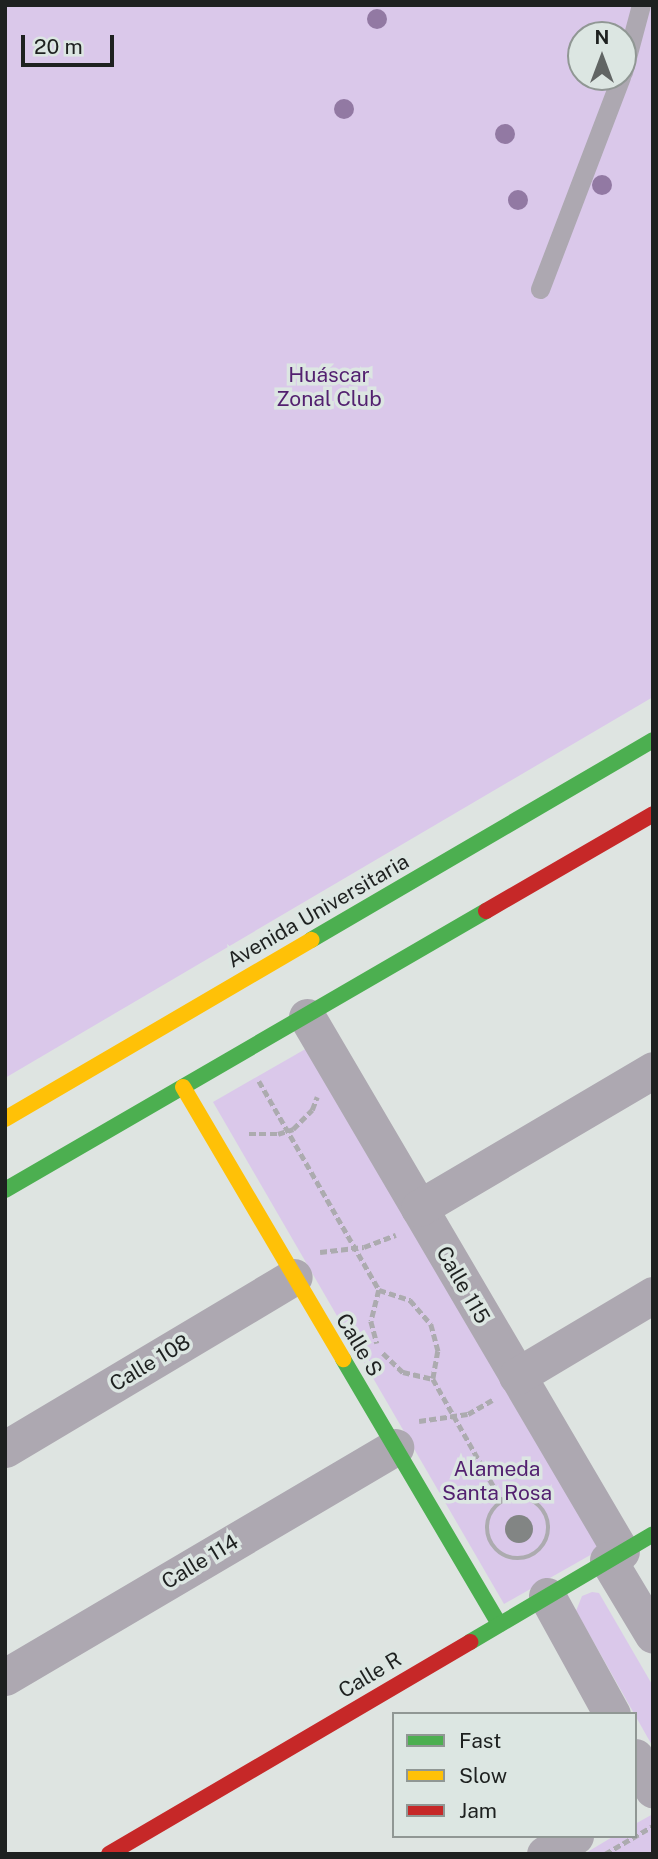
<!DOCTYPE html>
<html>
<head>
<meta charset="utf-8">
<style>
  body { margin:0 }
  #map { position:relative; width:658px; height:1859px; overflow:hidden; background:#dee4e1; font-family:"Public Sans",sans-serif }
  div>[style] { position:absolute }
  .green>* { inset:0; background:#dac8ea }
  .building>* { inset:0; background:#828584 }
  .round { border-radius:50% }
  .path>* { height:4.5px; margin-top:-2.25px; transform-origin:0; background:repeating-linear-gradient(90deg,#acabaf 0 7px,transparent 0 10.5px) }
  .path>.ring { margin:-2.25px; padding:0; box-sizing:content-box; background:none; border:4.5px solid #acabaf; border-radius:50% }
  .lane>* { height:19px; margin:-9.5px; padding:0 9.5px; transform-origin:9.5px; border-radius:9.5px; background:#ada8b1 }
  .street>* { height:37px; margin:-18.5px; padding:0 18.5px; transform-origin:18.5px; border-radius:18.5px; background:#ada8b1 }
  .fast>* { height:16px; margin:-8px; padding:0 8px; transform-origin:8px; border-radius:8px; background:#4caf50 }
  .slow>* { height:16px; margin:-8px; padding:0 8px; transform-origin:8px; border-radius:8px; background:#ffc107 }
  .jam>* { height:16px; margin:-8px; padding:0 8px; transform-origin:8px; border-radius:8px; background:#c62828 }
  .trees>* { width:20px; height:20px; margin:-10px; border-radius:50%; background:#9279a3 }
  span { translate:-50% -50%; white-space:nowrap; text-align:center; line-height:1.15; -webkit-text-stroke:7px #dce6e2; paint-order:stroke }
  .park-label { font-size:21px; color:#532170 }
  .street-label { font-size:21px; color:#1e2120 }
  .frame { position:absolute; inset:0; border:7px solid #1e2120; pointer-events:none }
  .legend { position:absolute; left:392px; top:1712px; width:245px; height:126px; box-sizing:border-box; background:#dce6e2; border:2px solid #909794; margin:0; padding:9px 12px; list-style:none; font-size:21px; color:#1e2120 }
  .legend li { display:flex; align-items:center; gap:14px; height:35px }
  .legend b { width:35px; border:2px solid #909794 }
  .north { position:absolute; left:567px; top:21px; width:70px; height:70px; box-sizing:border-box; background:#dce6e2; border:2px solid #909794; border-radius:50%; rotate:0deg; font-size:19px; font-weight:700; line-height:28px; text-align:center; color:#1e2120 }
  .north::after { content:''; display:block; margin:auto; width:24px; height:32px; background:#616564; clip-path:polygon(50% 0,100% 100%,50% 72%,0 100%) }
  .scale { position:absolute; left:21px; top:35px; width:93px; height:32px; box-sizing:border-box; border:4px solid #1e2120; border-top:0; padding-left:9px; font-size:21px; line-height:24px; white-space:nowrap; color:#1e2120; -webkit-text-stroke:5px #dce6e2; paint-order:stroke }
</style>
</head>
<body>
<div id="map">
  <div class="green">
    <i style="clip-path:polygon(evenodd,5px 5px,653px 5px,653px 697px,5px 1078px,5px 5px,581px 35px,623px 35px,623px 77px,581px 77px,581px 35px)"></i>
    <i style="clip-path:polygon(309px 1047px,601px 1549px,504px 1604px,213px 1102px)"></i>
    <i style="clip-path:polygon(592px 1592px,599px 1593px,653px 1686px,653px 1747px,576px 1611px,582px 1596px)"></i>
    <i style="clip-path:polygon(653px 1814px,653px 1854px,584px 1854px,614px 1836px,635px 1836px,635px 1824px)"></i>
  </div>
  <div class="building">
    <i class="round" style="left:505px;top:1515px;width:28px;height:28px"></i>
  </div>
  <div class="path">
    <i style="left:259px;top:1081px;width:241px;rotate:60.1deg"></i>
    <i style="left:379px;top:1290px;width:32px;rotate:104deg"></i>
    <i style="left:371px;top:1321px;width:23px;rotate:75deg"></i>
    <i style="left:249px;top:1134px;width:29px"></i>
    <i style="left:278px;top:1134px;width:16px;rotate:-18deg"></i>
    <i style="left:293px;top:1129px;width:27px;rotate:-45deg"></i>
    <i style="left:312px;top:1110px;width:14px;rotate:-69deg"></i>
    <i style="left:320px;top:1252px;width:44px;rotate:-6.5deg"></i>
    <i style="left:364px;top:1247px;width:34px;rotate:-21deg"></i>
    <i style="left:379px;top:1290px;width:33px;rotate:18deg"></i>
    <i style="left:410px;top:1300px;width:32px;rotate:49deg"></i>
    <i style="left:431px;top:1324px;width:28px;rotate:75deg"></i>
    <i style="left:438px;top:1351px;width:28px;rotate:100deg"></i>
    <i style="left:433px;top:1379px;width:140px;rotate:60.5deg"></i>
    <i style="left:383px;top:1353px;width:28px;rotate:44deg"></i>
    <i style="left:403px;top:1372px;width:31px;rotate:13deg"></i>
    <i style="left:419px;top:1421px;width:49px;rotate:-8.1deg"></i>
    <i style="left:468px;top:1414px;width:28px;rotate:-30deg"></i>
    <i class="ring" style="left:487px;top:1497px;width:57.5px;height:57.5px"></i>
    <i style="left:605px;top:1854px;width:56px;rotate:-30.3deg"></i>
  </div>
  <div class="lane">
    <i style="left:623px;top:72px;width:69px;rotate:-75deg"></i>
    <i style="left:540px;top:289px;width:227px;rotate:-69.1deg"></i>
  </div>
  <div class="street">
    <i style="left:307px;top:1017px;width:620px;rotate:59.59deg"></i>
    <i style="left:419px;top:1208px;width:272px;rotate:-30.5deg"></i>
    <i style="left:517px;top:1376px;width:158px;rotate:-30.8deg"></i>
    <i style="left:5px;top:1449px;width:336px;rotate:-30.8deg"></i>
    <i style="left:608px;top:1560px;width:87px;rotate:59deg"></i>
    <i style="left:547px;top:1596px;width:135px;rotate:61.2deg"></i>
    <i style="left:5px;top:1677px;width:453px;rotate:-30.5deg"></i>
    <i style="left:635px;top:1757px;width:37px;rotate:61deg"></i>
    <i style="left:545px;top:1854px;width:35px;rotate:-31deg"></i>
  </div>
  <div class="fast">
    <i style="left:311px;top:940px;width:396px;rotate:-30.3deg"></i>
    <i style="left:5px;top:1190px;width:556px;rotate:-30.12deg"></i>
    <i style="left:343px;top:1359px;width:308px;rotate:59.5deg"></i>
    <i style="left:470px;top:1642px;width:212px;rotate:-30.5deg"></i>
  </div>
  <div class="slow">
    <i style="left:183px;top:1087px;width:316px;rotate:59.5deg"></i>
    <i style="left:5px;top:1119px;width:355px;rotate:-30.3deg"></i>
  </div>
  <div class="jam">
    <i style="left:486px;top:911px;width:193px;rotate:-30.1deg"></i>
    <i style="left:109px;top:1854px;width:419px;rotate:-30.4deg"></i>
  </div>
  <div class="trees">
    <i style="left:377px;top:19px"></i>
    <i style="left:344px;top:109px"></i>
    <i style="left:505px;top:134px"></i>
    <i style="left:602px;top:185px"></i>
    <i style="left:518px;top:200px"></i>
  </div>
  <div class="park-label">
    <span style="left:329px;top:387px">Huáscar<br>Zonal Club</span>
    <span style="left:497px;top:1481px">Alameda<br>Santa Rosa</span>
  </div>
  <div class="street-label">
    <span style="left:318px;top:911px;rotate:-30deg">Avenida Universitaria</span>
    <span style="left:463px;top:1285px;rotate:60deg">Calle 115</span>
    <span style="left:359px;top:1345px;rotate:59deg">Calle S</span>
    <span style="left:150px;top:1363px;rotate:-31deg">Calle 108</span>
    <span style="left:200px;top:1562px;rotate:-31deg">Calle 114</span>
    <span style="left:370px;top:1675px;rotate:-31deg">Calle R</span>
  </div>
  <div class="frame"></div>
  <ul class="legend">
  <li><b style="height:9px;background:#4caf50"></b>Fast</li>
  <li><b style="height:9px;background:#ffc107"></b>Slow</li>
  <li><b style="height:9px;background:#c62828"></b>Jam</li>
  </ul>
  <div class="north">N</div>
  <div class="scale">20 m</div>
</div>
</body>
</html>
